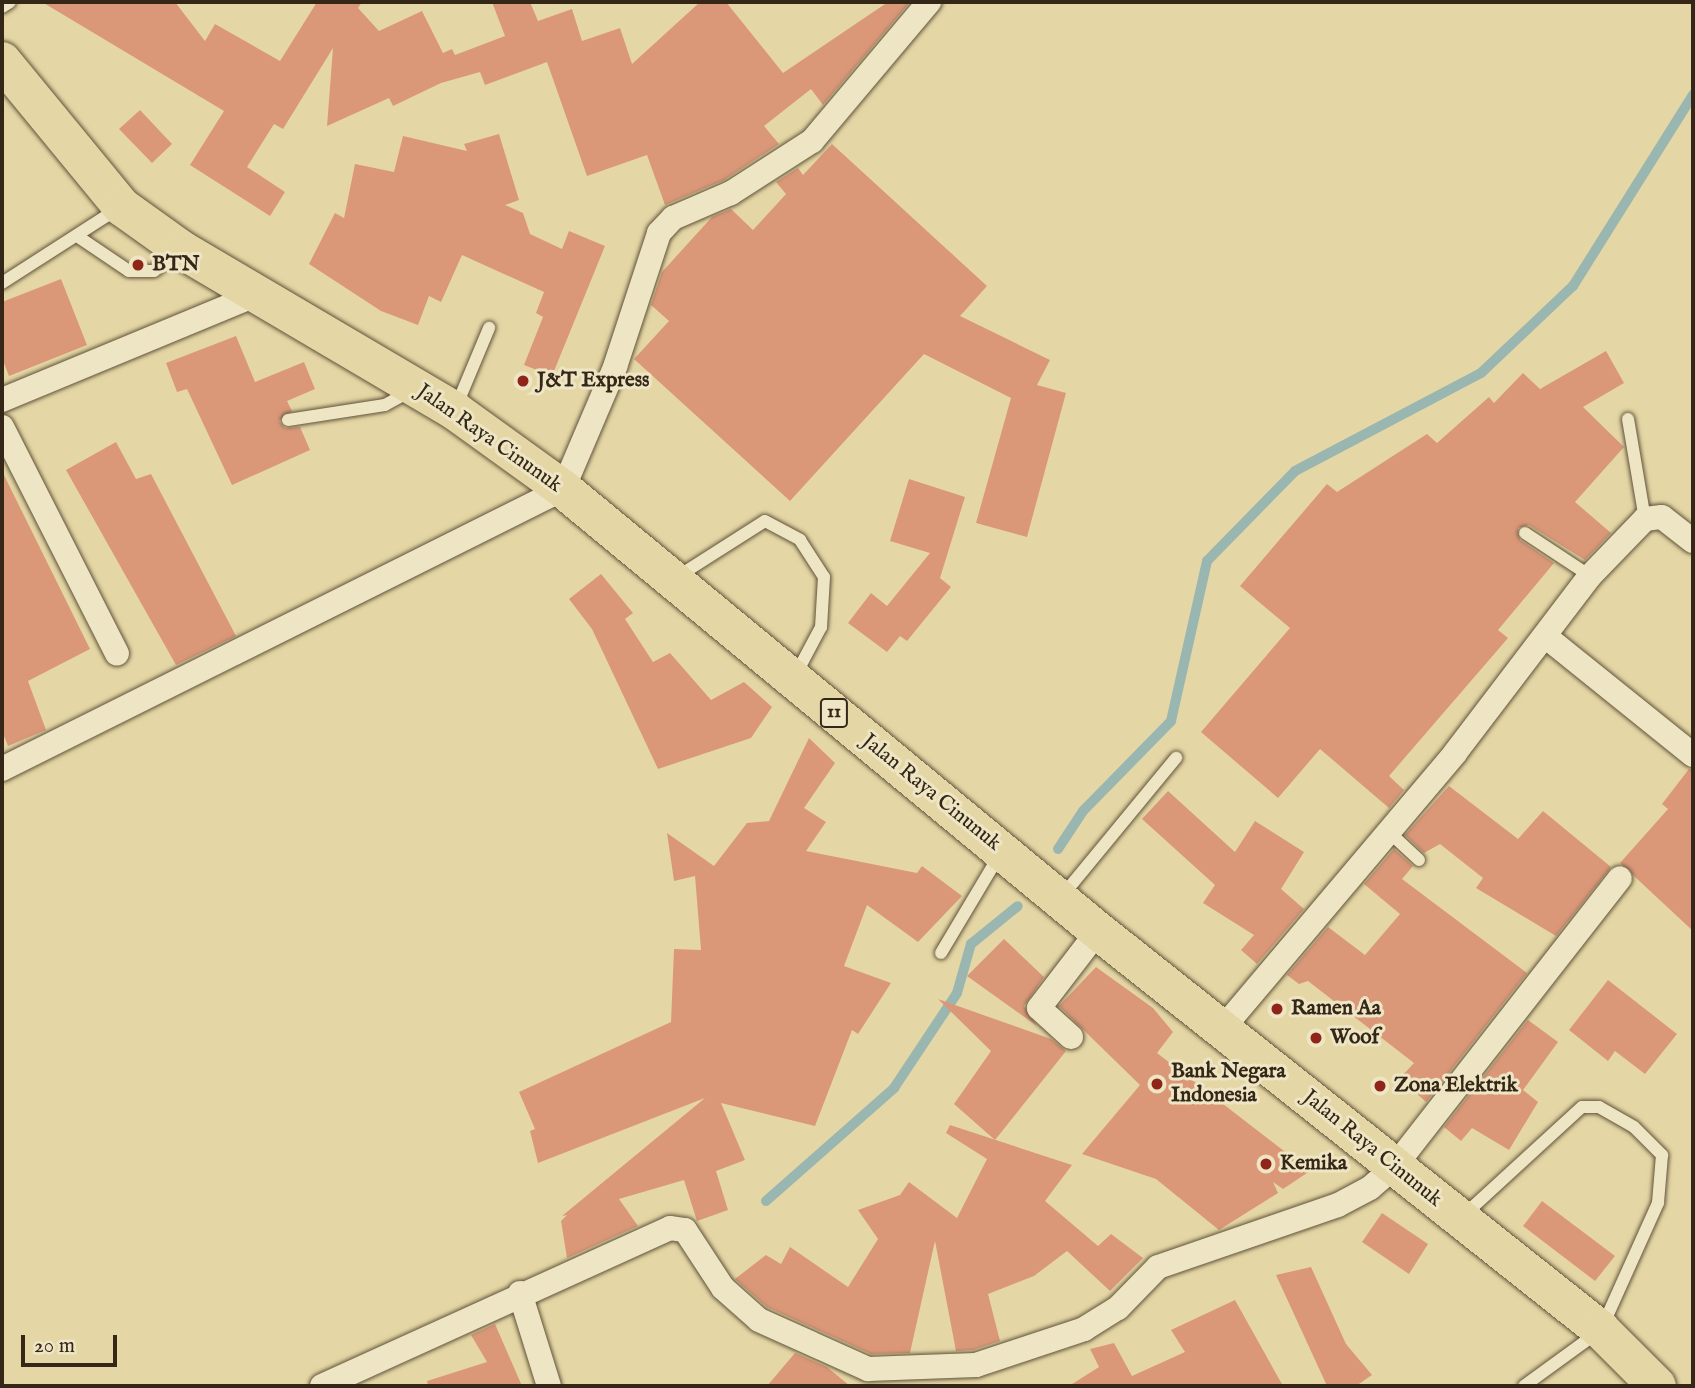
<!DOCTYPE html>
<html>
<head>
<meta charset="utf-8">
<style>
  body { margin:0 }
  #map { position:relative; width:1695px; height:1388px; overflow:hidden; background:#e5d7a5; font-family:"IM FELL English",serif }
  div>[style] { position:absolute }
  .stream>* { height:10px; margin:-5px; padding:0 5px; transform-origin:5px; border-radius:5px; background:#99b7b0 }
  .building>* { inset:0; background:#db9879 }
  .roads { filter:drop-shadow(0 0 2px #60533b) drop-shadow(0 0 2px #60533b) }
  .lane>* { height:12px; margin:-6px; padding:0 6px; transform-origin:6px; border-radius:6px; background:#eee5c4 }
  .street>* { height:24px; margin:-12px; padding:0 12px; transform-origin:12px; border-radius:12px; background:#eee5c4 }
  .highway>* { height:38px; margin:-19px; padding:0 19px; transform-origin:19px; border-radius:19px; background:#e5d7a5 }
  .dots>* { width:19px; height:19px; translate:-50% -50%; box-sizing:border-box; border:4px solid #eee5c4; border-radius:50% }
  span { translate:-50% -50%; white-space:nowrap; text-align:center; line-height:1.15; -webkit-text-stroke:6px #eee5c4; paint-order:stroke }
  .shield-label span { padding:2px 5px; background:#eee5c4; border:2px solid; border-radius:5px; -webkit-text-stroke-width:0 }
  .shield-label { font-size:19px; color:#342718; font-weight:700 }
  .poi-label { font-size:21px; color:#342718; font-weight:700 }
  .left { translate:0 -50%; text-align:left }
  .street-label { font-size:21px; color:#342718 }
  .frame { position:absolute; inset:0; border:4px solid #342718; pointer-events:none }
  .scale { position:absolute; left:21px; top:1335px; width:96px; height:32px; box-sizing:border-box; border:4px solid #342718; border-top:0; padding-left:9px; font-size:21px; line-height:24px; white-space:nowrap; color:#342718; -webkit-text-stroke:5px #eee5c4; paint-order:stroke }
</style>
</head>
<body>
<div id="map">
  <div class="stream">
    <i style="left:1058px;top:849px;width:45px;rotate:-56.7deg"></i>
    <i style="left:1083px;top:811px;width:126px;rotate:-45.6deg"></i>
    <i style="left:1171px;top:721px;width:164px;rotate:-77.3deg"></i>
    <i style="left:1207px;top:561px;width:126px;rotate:-45.6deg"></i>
    <i style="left:1295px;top:471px;width:210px;rotate:-27.8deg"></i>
    <i style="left:1481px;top:373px;width:127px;rotate:-43.4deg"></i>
    <i style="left:1573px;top:286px;width:226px;rotate:-57.9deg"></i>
    <i style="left:766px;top:1201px;width:171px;rotate:-41.4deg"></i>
    <i style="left:894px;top:1088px;width:114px;rotate:-56.4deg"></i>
    <i style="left:957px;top:993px;width:51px;rotate:-74.1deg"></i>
    <i style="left:971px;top:944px;width:60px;rotate:-39deg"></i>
  </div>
  <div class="building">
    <i style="clip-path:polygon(42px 2px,175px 2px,205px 41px,215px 24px,280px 61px,317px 2px,362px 2px,358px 8px,379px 31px,422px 11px,443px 53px,452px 49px,455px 55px,505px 36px,492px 2px,530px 2px,538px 21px,572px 9px,582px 41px,620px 28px,632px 64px,700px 2px,726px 2px,783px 73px,888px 2px,910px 2px,823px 105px,811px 89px,764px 126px,779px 144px,724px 180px,665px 205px,647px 155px,587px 176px,547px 62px,485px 85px,480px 72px,441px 83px,393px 106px,389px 98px,327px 126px,333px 48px,283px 129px,274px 124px,247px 167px,285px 192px,270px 216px,190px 165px,224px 111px)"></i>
    <i style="clip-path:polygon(140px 110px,172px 144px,152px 163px,119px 129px)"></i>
    <i style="clip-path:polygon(499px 134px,519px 200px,505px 205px,523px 213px,530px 234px,562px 249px,569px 231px,605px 246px,552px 376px,524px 365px,543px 317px,536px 313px,544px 292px,462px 255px,441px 302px,429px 296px,418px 325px,381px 311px,309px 264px,335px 213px,344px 218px,355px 164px,394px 172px,403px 136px,467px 151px,464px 144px)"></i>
    <i style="clip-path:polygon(832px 144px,987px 286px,960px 316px,1050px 360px,1037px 385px,1066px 393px,1027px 537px,976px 523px,1011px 398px,924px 354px,790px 501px,634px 359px,669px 321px,651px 305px,662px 272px,712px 217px,731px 209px,753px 230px,786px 194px,776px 182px,798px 168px,803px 175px)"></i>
    <i style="clip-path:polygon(61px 279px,87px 345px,9px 376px,2px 358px,2px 302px)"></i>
    <i style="clip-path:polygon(236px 336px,255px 382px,304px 362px,315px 389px,287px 401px,292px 411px,279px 421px,285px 428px,300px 427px,310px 450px,232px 485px,187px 389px,177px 392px,166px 363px)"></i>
    <i style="clip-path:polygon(1606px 351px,1624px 383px,1583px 407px,1624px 447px,1575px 502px,1611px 533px,1585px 560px,1529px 525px,1518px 528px,1520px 540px,1554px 563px,1498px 630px,1508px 638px,1389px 776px,1404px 790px,1389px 808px,1320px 749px,1278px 798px,1201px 732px,1290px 628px,1240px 586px,1327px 484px,1337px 492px,1427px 434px,1437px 443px,1489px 397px,1494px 403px,1523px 373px,1540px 389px)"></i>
    <i style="clip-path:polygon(116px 442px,136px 479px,151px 474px,236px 636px,176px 665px,66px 470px)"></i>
    <i style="clip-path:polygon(2px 471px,90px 649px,28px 681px,46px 730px,8px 746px,2px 731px)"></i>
    <i style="clip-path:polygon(909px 479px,965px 497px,940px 578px,951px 587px,907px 641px,900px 636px,887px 652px,848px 623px,871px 593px,887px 606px,930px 553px,890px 541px)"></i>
    <i style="clip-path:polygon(601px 574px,633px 613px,625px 619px,653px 662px,670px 653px,711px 700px,744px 682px,772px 707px,751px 738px,658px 769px,592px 629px,569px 599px)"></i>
    <i style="clip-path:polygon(809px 738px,835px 763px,804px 808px,826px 822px,806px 851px,917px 873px,922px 866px,962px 896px,918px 942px,867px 905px,844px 966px,891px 983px,858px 1034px,852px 1030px,815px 1126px,721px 1103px,745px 1160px,716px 1171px,728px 1210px,697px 1221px,684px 1180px,619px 1199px,638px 1226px,567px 1258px,561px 1221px,567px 1215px,562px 1216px,705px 1098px,538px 1163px,530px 1131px,535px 1129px,519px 1092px,671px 1022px,674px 949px,701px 950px,695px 876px,674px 881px,667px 833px,714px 866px,747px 823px,769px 821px)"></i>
    <i style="clip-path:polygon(1689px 769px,1693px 770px,1693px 931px,1620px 863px,1668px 809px,1662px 804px)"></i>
    <i style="clip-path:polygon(1449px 786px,1518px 839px,1543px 811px,1611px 867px,1556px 936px,1476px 888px,1483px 878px,1440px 844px,1424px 853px,1405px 835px)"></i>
    <i style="clip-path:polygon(1168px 791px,1235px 852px,1255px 821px,1304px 852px,1281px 889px,1304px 909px,1257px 964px,1241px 950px,1254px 935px,1203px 903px,1215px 885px,1142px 819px)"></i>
    <i style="clip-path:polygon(1394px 849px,1413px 866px,1402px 879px,1527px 973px,1426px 1102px,1400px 1078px,1414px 1063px,1308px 981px,1299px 984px,1287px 975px,1328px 927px,1365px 955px,1400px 914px,1364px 884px)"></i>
    <i style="clip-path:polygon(1004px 939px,1044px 977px,1024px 1006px,1037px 1026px,967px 976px)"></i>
    <i style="clip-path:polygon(1096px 967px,1153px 1008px,1173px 1032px,1157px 1053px,1310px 1171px,1283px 1189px,1273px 1182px,1278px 1193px,1219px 1230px,1156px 1179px,1082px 1154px,1140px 1085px,1059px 1006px)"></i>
    <i style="clip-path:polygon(1608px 980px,1677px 1034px,1645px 1074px,1615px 1051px,1608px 1061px,1569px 1030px)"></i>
    <i style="clip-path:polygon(938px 999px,1051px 1039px,1066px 1051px,995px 1140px,954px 1104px,991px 1051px)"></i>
    <i style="clip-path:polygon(1528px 1020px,1558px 1042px,1523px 1090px,1538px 1102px,1509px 1150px,1472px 1128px,1461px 1141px,1444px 1127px)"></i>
    <i style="clip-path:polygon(950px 1125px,1072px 1165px,1045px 1201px,1098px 1246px,1111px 1234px,1143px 1258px,1110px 1291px,1067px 1251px,1034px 1276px,988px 1294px,1000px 1341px,973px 1350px,956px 1351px,935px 1241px,910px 1353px,871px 1354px,767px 1307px,735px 1279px,766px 1255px,781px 1264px,790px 1247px,848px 1287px,878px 1239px,858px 1210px,900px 1195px,909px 1182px,957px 1218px,987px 1159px,946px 1133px)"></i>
    <i style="clip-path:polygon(1542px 1201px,1615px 1256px,1595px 1281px,1523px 1226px)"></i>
    <i style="clip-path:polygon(1382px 1213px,1428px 1244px,1409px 1274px,1362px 1242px)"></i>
    <i style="clip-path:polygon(1311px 1267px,1346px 1344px,1372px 1375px,1356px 1386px,1327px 1386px,1276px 1275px)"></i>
    <i style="clip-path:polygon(1235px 1300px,1283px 1386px,1069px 1386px,1099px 1367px,1090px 1349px,1114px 1343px,1132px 1376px,1185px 1352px,1171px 1330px)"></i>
    <i style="clip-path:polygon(495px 1324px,522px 1386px,428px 1386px,427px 1381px,487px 1362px,471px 1335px)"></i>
    <i style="clip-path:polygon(795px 1353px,827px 1367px,850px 1386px,767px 1386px)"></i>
  </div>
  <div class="roads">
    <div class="lane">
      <i style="left:2px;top:7px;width:9px;rotate:-32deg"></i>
      <i style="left:80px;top:238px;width:59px;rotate:34deg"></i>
      <i style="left:129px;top:271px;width:25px"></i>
      <i style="left:154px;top:271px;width:31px;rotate:-36deg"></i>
      <i style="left:2px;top:283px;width:139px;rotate:-32.7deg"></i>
      <i style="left:456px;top:407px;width:86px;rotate:-67.3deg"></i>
      <i style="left:1628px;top:419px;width:101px;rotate:80.4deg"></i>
      <i style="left:288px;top:420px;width:98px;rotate:-8.8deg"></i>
      <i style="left:385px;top:405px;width:29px;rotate:-29deg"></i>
      <i style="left:1525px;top:533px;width:78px;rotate:33.5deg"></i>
      <i style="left:677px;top:577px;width:104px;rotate:-32.5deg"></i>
      <i style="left:765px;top:521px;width:40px;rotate:28deg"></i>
      <i style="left:800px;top:540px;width:44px;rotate:57deg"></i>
      <i style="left:824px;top:577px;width:50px;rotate:93.4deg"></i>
      <i style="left:821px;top:627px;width:55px;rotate:118deg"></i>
      <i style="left:1389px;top:832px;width:41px;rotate:43deg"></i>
      <i style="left:1063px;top:895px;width:178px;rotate:-50.5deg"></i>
      <i style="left:941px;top:953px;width:115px;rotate:-59.2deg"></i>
      <i style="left:1464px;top:1215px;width:160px;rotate:-42.5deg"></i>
      <i style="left:1582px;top:1107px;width:17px"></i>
      <i style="left:1599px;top:1107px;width:40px;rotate:29.7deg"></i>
      <i style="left:1634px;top:1127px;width:40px;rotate:45deg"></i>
      <i style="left:1662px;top:1155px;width:48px;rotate:94.8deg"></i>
      <i style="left:1658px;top:1203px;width:139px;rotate:114.2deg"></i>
      <i style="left:1601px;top:1330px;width:95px;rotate:144deg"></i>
    </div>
    <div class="street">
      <i style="left:2px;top:400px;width:275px;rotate:-22.5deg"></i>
      <i style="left:2px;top:427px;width:254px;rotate:63.1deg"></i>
      <i style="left:1545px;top:636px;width:190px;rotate:38.8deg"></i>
      <i style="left:2px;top:769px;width:627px;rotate:-26.52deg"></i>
      <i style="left:563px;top:489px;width:133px;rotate:-66.9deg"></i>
      <i style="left:615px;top:367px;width:141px;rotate:-71.8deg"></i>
      <i style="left:659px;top:233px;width:21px;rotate:-47deg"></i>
      <i style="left:673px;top:218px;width:63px;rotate:-23.3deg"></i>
      <i style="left:731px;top:193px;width:96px;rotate:-32.7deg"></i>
      <i style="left:812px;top:141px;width:182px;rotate:-49.9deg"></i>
      <i style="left:1223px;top:1028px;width:360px;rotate:-49.8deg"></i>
      <i style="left:1455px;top:753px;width:223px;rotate:-52.7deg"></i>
      <i style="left:1590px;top:576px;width:79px;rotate:-46deg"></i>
      <i style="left:1645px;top:519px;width:17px;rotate:-7deg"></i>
      <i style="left:1662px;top:517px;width:39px;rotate:38deg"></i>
      <i style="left:1071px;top:1037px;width:43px;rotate:-137.8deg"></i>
      <i style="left:1039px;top:1008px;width:97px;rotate:-52.5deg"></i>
      <i style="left:520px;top:1293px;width:97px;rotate:72.7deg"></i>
      <i style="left:322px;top:1386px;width:382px;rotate:-24.4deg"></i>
      <i style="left:670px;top:1228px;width:15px;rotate:8deg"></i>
      <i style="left:685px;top:1230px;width:69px;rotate:56.8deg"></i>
      <i style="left:723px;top:1288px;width:48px;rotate:41.6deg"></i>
      <i style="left:759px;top:1320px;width:120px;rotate:24.2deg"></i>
      <i style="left:868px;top:1369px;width:108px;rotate:-2.1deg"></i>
      <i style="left:976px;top:1365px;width:114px;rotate:-18.4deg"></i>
      <i style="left:1084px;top:1329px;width:40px;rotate:-32deg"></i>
      <i style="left:1118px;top:1308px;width:57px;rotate:-45.7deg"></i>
      <i style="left:1158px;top:1267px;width:190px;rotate:-19deg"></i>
      <i style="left:1338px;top:1205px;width:36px;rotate:-28deg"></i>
      <i style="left:1370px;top:1188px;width:33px;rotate:-41deg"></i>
      <i style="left:1395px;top:1166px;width:365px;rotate:-52deg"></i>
    </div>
    <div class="highway">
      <i style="left:2px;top:61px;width:189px;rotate:50.6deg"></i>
      <i style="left:122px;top:207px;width:74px;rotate:35.6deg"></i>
      <i style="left:182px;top:250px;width:317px;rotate:30.5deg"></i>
      <i style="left:455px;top:411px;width:133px;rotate:35.8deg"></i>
      <i style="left:563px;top:489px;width:694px;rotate:39.56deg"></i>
      <i style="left:1098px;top:931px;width:642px;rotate:38.42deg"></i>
      <i style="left:1601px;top:1330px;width:79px;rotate:45deg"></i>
    </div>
  </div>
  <div class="dots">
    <i style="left:138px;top:265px;background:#8f2418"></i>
    <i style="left:523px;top:381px;background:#8f2418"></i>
    <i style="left:1277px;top:1009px;background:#8f2418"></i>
    <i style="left:1316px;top:1038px;background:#8f2418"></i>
    <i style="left:1157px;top:1084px;background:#8f2418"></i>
    <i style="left:1380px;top:1086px;background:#8f2418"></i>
    <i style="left:1266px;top:1164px;background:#8f2418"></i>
  </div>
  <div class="shield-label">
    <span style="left:834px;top:713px">11</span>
  </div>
  <div class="poi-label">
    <span class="left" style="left:152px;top:265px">BTN</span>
    <span class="left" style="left:537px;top:381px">J&amp;T Express</span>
    <span class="left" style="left:1291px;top:1009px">Ramen Aa</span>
    <span class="left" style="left:1330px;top:1038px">Woof</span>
    <span class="left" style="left:1171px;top:1084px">Bank Negara<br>Indonesia</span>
    <span class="left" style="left:1394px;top:1086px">Zona Elektrik</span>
    <span class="left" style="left:1280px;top:1164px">Kemika</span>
  </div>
  <div class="street-label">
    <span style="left:489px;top:439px;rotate:35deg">Jalan Raya Cinunuk</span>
    <span style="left:931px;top:793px;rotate:39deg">Jalan Raya Cinunuk</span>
    <span style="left:1372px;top:1149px;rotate:39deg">Jalan Raya Cinunuk</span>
  </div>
  <div class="frame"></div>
  <div class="scale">20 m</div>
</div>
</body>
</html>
